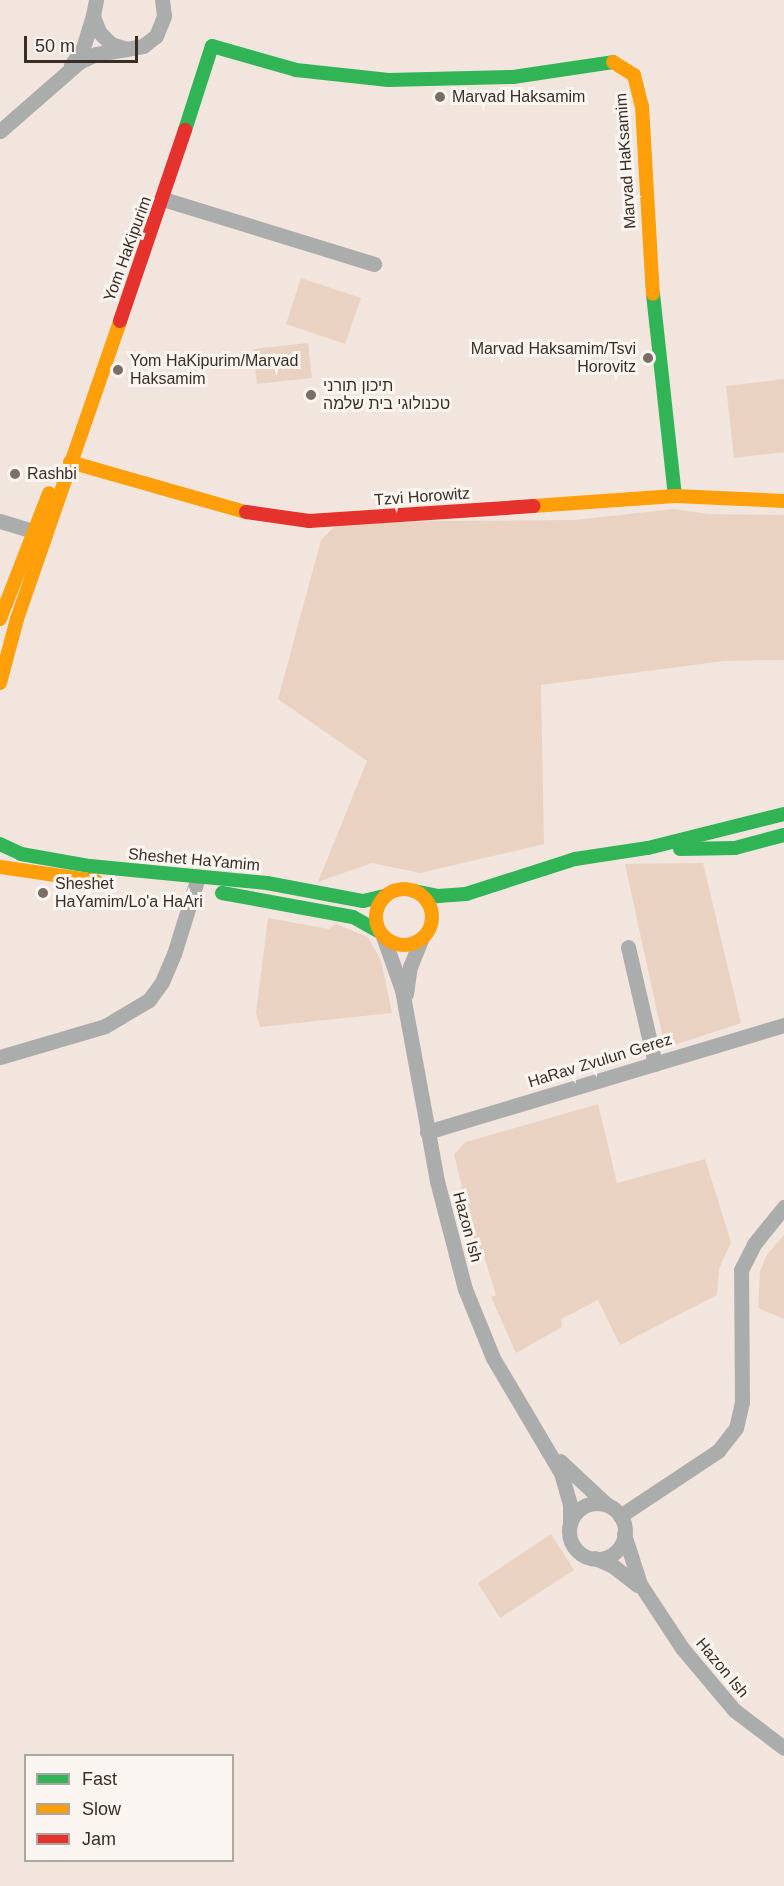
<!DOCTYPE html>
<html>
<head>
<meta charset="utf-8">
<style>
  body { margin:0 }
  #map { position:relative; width:784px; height:1886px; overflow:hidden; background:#f2e5dd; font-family:Helvetica,"Noto Sans Hebrew",sans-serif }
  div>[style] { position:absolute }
  .green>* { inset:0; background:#ead2c2 }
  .street>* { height:15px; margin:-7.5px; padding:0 7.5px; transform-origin:7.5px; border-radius:7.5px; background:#abadad }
  .street>.ring { margin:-7.5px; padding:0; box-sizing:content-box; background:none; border:15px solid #abadad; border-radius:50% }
  .fast>* { height:14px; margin:-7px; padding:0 7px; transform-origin:7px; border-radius:7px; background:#30b455 }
  .slow>* { height:14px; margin:-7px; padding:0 7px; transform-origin:7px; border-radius:7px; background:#ff9f0a }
  .slow>.ring { margin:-7px; padding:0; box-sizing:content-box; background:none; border:14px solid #ff9f0a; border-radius:50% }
  .jam>* { height:14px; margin:-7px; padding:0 7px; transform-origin:7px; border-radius:7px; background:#e5322d }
  .dots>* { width:16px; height:16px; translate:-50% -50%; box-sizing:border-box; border:3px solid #fbf5f1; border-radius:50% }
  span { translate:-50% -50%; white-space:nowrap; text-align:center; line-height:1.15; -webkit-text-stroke:6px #fbf5f1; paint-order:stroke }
  .poi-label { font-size:16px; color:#392e26 }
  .left { translate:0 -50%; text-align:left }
  .right { translate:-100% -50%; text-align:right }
  .street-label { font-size:16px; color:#392e26 }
  .legend { position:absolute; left:24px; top:1754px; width:210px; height:108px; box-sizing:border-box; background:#fbf5f1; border:2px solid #ada5a0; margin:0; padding:8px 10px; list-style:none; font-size:18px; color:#392e26 }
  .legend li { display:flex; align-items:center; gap:12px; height:30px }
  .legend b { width:30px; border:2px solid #ada5a0 }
  .scale { position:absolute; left:24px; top:36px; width:114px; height:27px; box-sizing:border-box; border:3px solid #392e26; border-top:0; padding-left:8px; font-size:18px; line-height:21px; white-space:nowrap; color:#392e26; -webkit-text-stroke:4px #fbf5f1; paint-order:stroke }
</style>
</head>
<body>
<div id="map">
  <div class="green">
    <i style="clip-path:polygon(301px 278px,361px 298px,345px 344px,286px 324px)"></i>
    <i style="clip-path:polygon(308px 343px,312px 378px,257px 384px,253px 349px)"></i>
    <i style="clip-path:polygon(784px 379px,784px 452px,734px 458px,726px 386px)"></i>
    <i style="clip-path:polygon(673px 509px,709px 514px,784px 515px,784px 660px,724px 661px,541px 685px,544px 844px,420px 873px,372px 863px,318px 882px,367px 761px,278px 699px,321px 540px,335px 526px,356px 522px,575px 520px)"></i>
    <i style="clip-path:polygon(703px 863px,741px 1023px,665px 1048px,625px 864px)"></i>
    <i style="clip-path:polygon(268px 918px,329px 929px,336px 924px,368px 937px,381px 961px,392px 1013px,260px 1027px,256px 1013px)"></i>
    <i style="clip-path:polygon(598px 1104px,617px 1183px,705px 1159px,731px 1242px,719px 1269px,717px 1295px,620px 1345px,598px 1300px,561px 1319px,562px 1327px,516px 1353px,491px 1297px,496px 1295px,483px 1253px,478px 1256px,454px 1154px,466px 1142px)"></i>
    <i style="clip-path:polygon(784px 1235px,784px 1319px,758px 1308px,760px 1272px,766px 1256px)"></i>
    <i style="clip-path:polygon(551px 1534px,574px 1570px,500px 1618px,478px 1583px)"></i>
  </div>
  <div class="street">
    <i style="left:96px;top:0;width:16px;rotate:101deg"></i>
    <i style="left:93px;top:16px;width:17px;rotate:69deg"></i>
    <i style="left:99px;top:32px;width:17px;rotate:45deg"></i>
    <i style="left:111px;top:44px;width:16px;rotate:18deg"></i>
    <i style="left:126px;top:49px;width:17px;rotate:-10deg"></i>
    <i style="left:143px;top:46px;width:16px;rotate:-38deg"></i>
    <i style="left:156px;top:36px;width:22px;rotate:-68deg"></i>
    <i style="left:164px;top:16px;width:16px;rotate:-97deg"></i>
    <i style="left:71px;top:65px;width:21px;rotate:-55deg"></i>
    <i style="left:83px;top:48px;width:34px;rotate:-73deg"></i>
    <i style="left:0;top:131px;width:105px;rotate:-41.1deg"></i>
    <i style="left:79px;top:62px;width:19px;rotate:-25deg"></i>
    <i style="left:96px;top:54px;width:30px;rotate:-9deg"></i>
    <i style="left:163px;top:199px;width:221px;rotate:17.1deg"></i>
    <i style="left:0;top:521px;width:34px;rotate:17deg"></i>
    <i style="left:383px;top:936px;width:57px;rotate:70.6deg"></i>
    <i style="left:402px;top:990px;width:194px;rotate:79.6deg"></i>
    <i style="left:437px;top:1181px;width:112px;rotate:75.5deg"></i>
    <i style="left:465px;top:1289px;width:74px;rotate:67.9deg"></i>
    <i style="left:493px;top:1358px;width:134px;rotate:59.4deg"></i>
    <i style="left:561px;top:1473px;width:32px;rotate:74deg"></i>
    <i style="left:570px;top:1504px;width:20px;rotate:90deg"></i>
    <i style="left:628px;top:947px;width:120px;rotate:77deg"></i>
    <i style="left:406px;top:994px;width:27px;rotate:-82deg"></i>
    <i style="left:410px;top:967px;width:31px;rotate:-68deg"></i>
    <i style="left:0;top:1057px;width:109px;rotate:-16.4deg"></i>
    <i style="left:105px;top:1026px;width:51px;rotate:-30.6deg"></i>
    <i style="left:149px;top:1000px;width:22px;rotate:-54deg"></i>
    <i style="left:162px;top:982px;width:30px;rotate:-67deg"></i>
    <i style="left:174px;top:954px;width:81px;rotate:-72.7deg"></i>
    <i style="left:427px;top:1132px;width:373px;rotate:-16.7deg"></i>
    <i style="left:560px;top:1461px;width:63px;rotate:43.1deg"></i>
    <i class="ring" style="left:569px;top:1503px;width:41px;height:41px"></i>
    <i style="left:620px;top:1516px;width:118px;rotate:-33.6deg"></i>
    <i style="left:718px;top:1451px;width:29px;rotate:-52deg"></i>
    <i style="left:736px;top:1428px;width:26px;rotate:-77deg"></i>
    <i style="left:742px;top:1403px;width:133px;rotate:-90.4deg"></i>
    <i style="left:741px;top:1270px;width:29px;rotate:-63deg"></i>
    <i style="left:754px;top:1244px;width:48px;rotate:-51deg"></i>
    <i style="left:624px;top:1534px;width:52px;rotate:72.3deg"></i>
    <i style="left:640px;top:1584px;width:77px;rotate:56.7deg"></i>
    <i style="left:682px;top:1648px;width:81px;rotate:50deg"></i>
    <i style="left:734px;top:1710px;width:63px;rotate:37.2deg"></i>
    <i style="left:595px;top:1558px;width:20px;rotate:24deg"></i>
    <i style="left:613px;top:1566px;width:31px;rotate:38deg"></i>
  </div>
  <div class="fast">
    <i style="left:185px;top:130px;width:88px;rotate:-72.2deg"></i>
    <i style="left:212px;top:46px;width:87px;rotate:15.9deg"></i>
    <i style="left:296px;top:70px;width:93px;rotate:6.2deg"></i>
    <i style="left:388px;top:80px;width:125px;rotate:-1.4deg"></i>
    <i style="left:513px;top:77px;width:101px;rotate:-8.5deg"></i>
    <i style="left:653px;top:294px;width:203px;rotate:83.8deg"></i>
    <i style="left:0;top:844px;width:23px;rotate:25deg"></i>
    <i style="left:21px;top:854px;width:70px;rotate:9.9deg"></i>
    <i style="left:90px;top:866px;width:178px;rotate:5.5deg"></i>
    <i style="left:267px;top:883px;width:98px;rotate:10.6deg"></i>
    <i style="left:363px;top:901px;width:23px;rotate:-13deg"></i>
    <i style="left:680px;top:849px;width:55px;rotate:-1deg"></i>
    <i style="left:735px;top:848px;width:51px;rotate:-14.9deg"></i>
    <i style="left:414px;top:891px;width:25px;rotate:12deg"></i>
    <i style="left:438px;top:896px;width:28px;rotate:-4deg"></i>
    <i style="left:466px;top:894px;width:114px;rotate:-17.8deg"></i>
    <i style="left:575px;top:859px;width:74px;rotate:-8.6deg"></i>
    <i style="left:648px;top:848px;width:140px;rotate:-14deg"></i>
    <i style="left:222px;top:893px;width:133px;rotate:10.4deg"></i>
    <i style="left:353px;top:917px;width:31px;rotate:29deg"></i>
  </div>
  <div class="slow">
    <i style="left:613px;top:62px;width:25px;rotate:32deg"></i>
    <i style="left:634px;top:75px;width:32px;rotate:76deg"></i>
    <i style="left:642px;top:106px;width:188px;rotate:86.7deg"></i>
    <i style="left:70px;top:462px;width:183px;rotate:15.9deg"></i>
    <i style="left:533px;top:506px;width:142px;rotate:-4deg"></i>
    <i style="left:675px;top:496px;width:109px;rotate:2.6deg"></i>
    <i style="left:0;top:619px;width:135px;rotate:-68.7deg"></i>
    <i style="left:0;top:683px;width:66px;rotate:-75.1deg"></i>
    <i style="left:17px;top:619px;width:315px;rotate:-70.9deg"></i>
    <i style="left:0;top:867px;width:97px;rotate:8.3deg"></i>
    <i class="ring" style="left:376px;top:889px;width:42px;height:42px"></i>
  </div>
  <div class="jam">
    <i style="left:120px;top:321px;width:202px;rotate:-71.2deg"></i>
    <i style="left:246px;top:512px;width:64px;rotate:8.1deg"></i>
    <i style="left:309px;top:521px;width:225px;rotate:-3.8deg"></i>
  </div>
  <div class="dots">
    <i style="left:440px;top:97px;background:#7a6e66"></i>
    <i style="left:648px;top:358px;background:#7a6e66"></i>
    <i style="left:118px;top:370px;background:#7a6e66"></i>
    <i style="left:311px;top:395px;background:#7a6e66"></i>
    <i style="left:15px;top:474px;background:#7a6e66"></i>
    <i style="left:43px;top:893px;background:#7a6e66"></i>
  </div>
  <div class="poi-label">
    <span class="left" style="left:452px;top:97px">Marvad Haksamim</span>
    <span class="right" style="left:636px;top:358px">Marvad Haksamim/Tsvi<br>Horovitz</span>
    <span class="left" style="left:130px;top:370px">Yom HaKipurim/Marvad<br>Haksamim</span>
    <span class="left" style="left:323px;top:395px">תיכון תורני<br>טכנולוגי בית שלמה</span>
    <span class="left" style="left:27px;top:474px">Rashbi</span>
    <span class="left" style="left:55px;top:893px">Sheshet<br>HaYamim/Lo'a HaAri</span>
  </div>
  <div class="street-label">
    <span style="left:626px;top:161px;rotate:-94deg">Marvad HaKsamim</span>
    <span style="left:128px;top:249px;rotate:-70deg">Yom HaKipurim</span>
    <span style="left:422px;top:497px;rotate:-4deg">Tzvi Horowitz</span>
    <span style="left:194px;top:860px;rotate:5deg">Sheshet HaYamim</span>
    <span style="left:600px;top:1061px;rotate:-17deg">HaRav Zvulun Gerez</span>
    <span style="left:467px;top:1227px;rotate:75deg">Hazon Ish</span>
    <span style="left:722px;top:1668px;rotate:50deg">Hazon Ish</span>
  </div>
  <ul class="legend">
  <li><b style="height:8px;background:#30b455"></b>Fast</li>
  <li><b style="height:8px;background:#ff9f0a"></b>Slow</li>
  <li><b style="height:8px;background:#e5322d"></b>Jam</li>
  </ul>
  <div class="scale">50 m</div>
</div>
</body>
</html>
